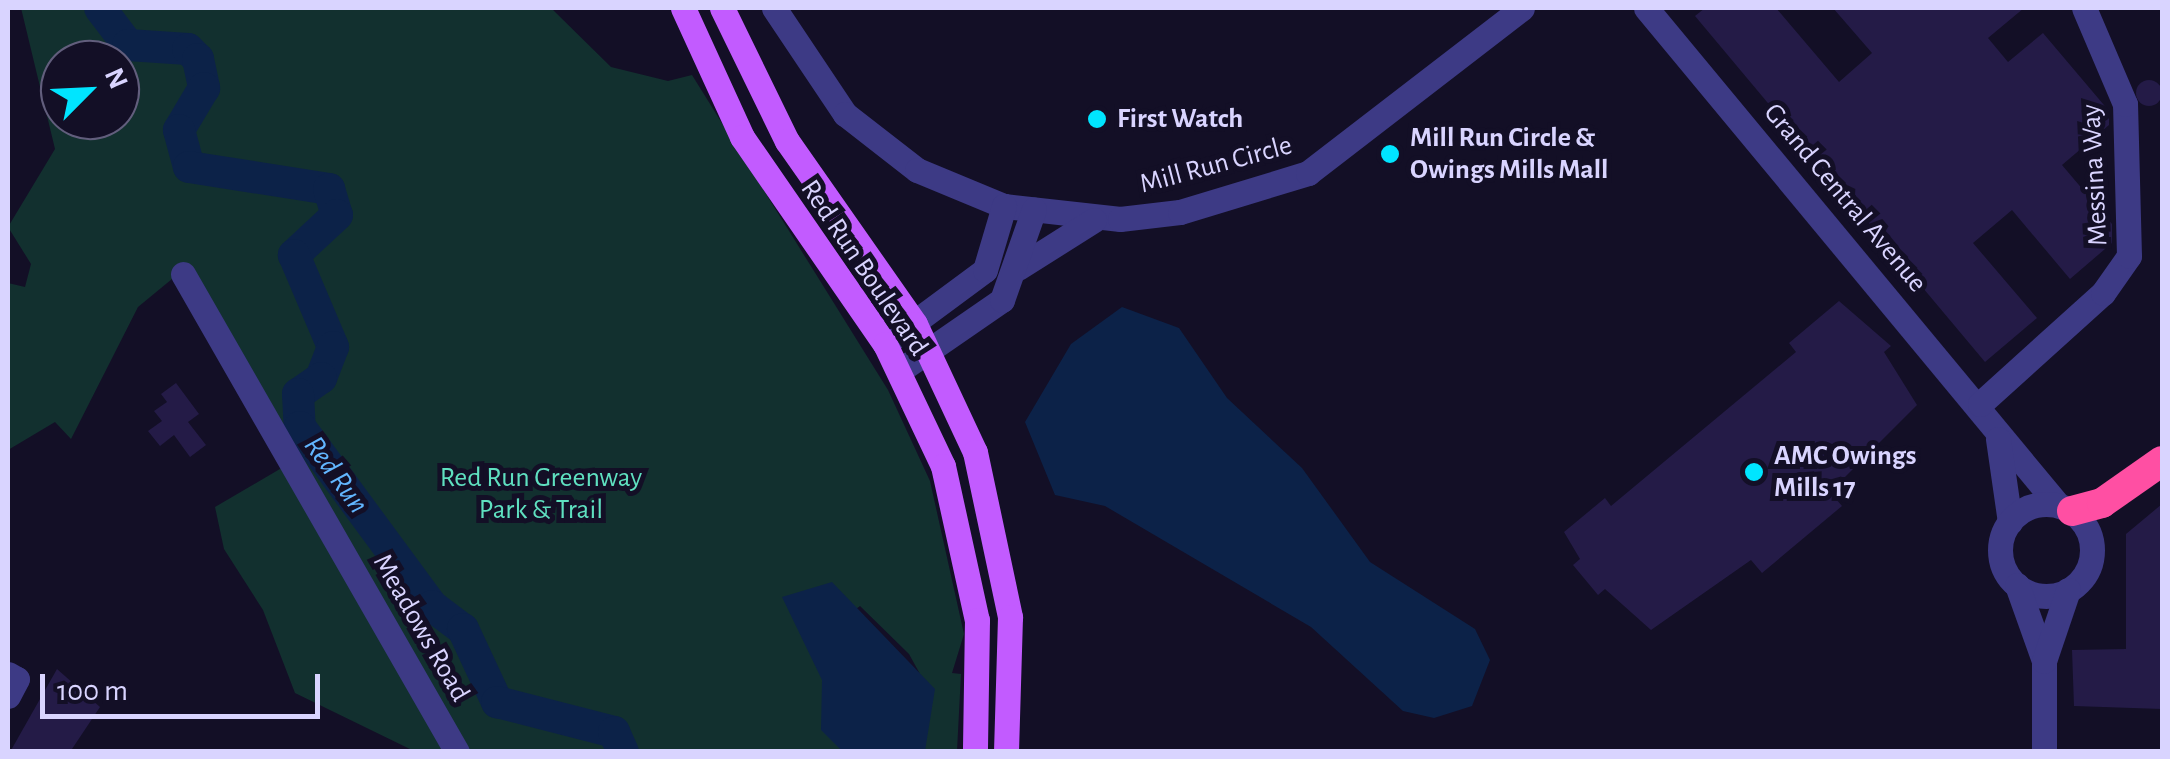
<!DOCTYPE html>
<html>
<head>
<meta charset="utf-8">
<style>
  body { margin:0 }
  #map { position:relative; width:2170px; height:759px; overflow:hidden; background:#130f26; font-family:"Alegreya Sans",sans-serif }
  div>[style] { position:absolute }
  .green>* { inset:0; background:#12302f }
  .water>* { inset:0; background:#0c2248 }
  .river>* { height:32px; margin:-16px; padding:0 16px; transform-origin:16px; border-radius:16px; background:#0c2248 }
  .building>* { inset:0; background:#241b47 }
  .round { border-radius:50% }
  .minor>* { height:25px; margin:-12.5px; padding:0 12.5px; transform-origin:12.5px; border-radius:12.5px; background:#3d3a85 }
  .minor>.ring { margin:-12.5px; padding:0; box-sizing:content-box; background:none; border:25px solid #3d3a85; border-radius:50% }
  .major>* { height:25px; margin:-12.5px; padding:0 12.5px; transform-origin:12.5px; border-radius:12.5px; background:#c25bff }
  .highway>* { height:30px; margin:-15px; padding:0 15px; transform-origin:15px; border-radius:15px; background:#ff4fa3 }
  .dots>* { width:28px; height:28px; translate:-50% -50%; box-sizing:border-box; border:5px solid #130f26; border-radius:50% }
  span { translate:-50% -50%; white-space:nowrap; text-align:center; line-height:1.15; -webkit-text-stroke:10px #130f26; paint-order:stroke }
  .poi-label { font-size:28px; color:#d9d4ff; font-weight:700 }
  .left { translate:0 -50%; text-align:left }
  .street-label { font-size:28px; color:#d9d4ff }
  .park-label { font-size:28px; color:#5fe0c0 }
  .water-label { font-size:30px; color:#62b6ff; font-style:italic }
  .frame { position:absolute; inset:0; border:10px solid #d9d4ff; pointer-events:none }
  .north { position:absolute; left:40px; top:40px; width:100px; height:100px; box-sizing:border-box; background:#130f26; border:2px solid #625e7d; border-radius:50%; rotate:66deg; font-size:28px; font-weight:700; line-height:40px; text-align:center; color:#d9d4ff }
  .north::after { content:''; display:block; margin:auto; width:35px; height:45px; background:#00e5ff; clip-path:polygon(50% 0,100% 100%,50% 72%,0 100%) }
  .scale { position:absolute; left:40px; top:674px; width:280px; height:45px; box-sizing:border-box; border:5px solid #d9d4ff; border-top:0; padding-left:12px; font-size:30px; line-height:35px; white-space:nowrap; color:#d9d4ff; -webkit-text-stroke:8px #130f26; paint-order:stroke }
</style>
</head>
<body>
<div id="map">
  <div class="green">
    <i style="clip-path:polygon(evenodd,21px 8px,551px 8px,611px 67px,668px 81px,692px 75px,888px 390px,930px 481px,964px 634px,952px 673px,961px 674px,957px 751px,414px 751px,295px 693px,263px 610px,224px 549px,215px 507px,285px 466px,172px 279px,138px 307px,71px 439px,55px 422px,8px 450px,8px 283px,25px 287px,31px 264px,8px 227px,55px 149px,21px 8px,60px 60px,120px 60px,120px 120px,60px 120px,60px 60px,21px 8px,860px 606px,909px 654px,920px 674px,830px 629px,860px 606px)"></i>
  </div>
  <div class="water">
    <i style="clip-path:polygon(1122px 307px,1179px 328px,1227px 398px,1302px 468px,1370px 562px,1475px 629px,1490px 660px,1472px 706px,1434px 718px,1403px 711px,1311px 627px,1105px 506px,1055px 495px,1025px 422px,1071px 344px)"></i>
    <i style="clip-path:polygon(832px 582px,935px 689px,925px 751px,842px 751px,821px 730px,822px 680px,782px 597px)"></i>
  </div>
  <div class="river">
    <i style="left:100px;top:8px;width:46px;rotate:52.9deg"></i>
    <i style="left:128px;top:45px;width:60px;rotate:3.8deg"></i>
    <i style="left:188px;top:49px;width:14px;rotate:45deg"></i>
    <i style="left:198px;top:59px;width:30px;rotate:78deg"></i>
    <i style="left:204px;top:88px;width:49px;rotate:120.8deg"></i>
    <i style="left:179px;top:130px;width:38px;rotate:75deg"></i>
    <i style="left:189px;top:167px;width:142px;rotate:8.9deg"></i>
    <i style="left:329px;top:189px;width:27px;rotate:73deg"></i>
    <i style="left:337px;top:215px;width:59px;rotate:137.1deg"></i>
    <i style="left:294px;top:255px;width:100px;rotate:67deg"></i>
    <i style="left:333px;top:347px;width:33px;rotate:111deg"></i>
    <i style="left:321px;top:378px;width:28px;rotate:145deg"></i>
    <i style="left:298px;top:394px;width:33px;rotate:87deg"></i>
    <i style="left:300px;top:427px;width:222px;rotate:53.6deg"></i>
    <i style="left:432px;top:606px;width:39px;rotate:37deg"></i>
    <i style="left:463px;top:629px;width:81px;rotate:65deg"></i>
    <i style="left:497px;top:702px;width:121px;rotate:14.4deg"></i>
    <i style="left:614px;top:732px;width:22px;rotate:66deg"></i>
  </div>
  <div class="building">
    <i style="clip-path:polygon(1705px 8px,1776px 8px,1839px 82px,1872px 53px,1833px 8px,2024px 8px,1988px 38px,2008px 62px,2043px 33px,2109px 111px,2109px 125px,2062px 165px,2112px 224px,2112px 243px,2070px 279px,2012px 210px,1973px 243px,2037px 318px,1985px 362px,1695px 16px)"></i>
    <i class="round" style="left:2136px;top:80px;width:26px;height:26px"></i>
    <i style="clip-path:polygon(1839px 301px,1891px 346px,1884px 352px,1917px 405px,1830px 492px,1842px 506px,1762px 573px,1751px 560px,1651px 630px,1605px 589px,1598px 595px,1573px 565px,1580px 559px,1564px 532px,1605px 498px,1611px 506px,1796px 352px,1789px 343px)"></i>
    <i style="clip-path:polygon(176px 383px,199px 414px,188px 422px,206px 445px,190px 457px,174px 435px,160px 446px,148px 431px,162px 421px,154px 411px,167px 402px,161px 394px)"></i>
    <i style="clip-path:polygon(2162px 504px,2162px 709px,2074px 706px,2072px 650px,2126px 649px,2126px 534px)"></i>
    <i style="clip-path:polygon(57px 669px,100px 707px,70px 752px,10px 752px)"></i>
  </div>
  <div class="minor">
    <i style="left:774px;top:8px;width:128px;rotate:56.2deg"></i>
    <i style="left:845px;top:114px;width:91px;rotate:37.9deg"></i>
    <i style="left:917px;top:170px;width:94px;rotate:22.5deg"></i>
    <i style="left:1004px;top:206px;width:117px;rotate:6.4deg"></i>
    <i style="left:1120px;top:219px;width:60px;rotate:-6.7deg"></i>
    <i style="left:1180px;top:212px;width:134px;rotate:-16.9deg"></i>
    <i style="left:1308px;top:173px;width:270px;rotate:-37.6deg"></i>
    <i style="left:1646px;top:8px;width:646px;rotate:50.34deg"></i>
    <i style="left:1018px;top:268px;width:90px;rotate:-32.3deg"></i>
    <i style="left:183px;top:274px;width:551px;rotate:60.18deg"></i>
    <i style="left:885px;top:344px;width:124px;rotate:-36.5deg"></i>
    <i style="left:985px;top:270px;width:67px;rotate:-73.5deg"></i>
    <i style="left:899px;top:371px;width:125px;rotate:-34.6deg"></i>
    <i style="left:1002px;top:300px;width:96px;rotate:-70.6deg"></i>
    <i style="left:1980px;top:404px;width:166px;rotate:-42.1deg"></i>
    <i style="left:2103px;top:293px;width:45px;rotate:-54.9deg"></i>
    <i style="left:2129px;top:256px;width:152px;rotate:-91.5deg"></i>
    <i style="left:2125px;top:104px;width:104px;rotate:-113.1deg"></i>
    <i style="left:1998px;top:439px;width:84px;rotate:81.8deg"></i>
    <i class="ring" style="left:2000px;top:504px;width:67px;height:67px"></i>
    <i style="left:2017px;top:585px;width:81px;rotate:70.4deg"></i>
    <i style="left:8px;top:674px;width:10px;rotate:29deg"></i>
    <i style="left:17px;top:679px;width:19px;rotate:118deg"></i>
    <i style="left:2044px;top:752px;width:91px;rotate:-90deg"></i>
    <i style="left:2044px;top:661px;width:75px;rotate:-71.3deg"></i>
  </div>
  <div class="major">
    <i style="left:683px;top:8px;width:142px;rotate:65.4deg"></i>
    <i style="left:742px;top:137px;width:252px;rotate:55.4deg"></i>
    <i style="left:885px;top:344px;width:135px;rotate:64.6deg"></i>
    <i style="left:943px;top:466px;width:158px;rotate:77.6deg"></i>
    <i style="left:977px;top:620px;width:132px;rotate:90.9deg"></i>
    <i style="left:722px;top:8px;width:148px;rotate:64deg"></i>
    <i style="left:787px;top:141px;width:223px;rotate:55deg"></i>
    <i style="left:915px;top:324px;width:141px;rotate:64.9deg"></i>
    <i style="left:975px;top:452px;width:169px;rotate:78deg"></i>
    <i style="left:1010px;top:617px;width:135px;rotate:91.7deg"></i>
  </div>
  <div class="highway">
    <i style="left:2072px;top:511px;width:31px;rotate:-15deg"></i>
    <i style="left:2102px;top:503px;width:73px;rotate:-35deg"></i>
  </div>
  <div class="dots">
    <i style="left:1097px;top:119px;background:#00e5ff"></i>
    <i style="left:1390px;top:154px;background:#00e5ff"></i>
    <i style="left:1754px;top:472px;background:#00e5ff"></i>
  </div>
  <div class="poi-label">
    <span class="left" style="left:1117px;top:119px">First Watch</span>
    <span class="left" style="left:1410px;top:154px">Mill Run Circle &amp;<br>Owings Mills Mall</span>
    <span class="left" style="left:1774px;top:472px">AMC Owings<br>Mills 17</span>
  </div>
  <div class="street-label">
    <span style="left:1216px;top:165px;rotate:-15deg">Mill Run Circle</span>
    <span style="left:2095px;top:175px;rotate:-93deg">Messina Way</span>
    <span style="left:1845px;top:198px;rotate:50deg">Grand Central Avenue</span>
    <span style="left:864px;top:268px;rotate:56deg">Red Run Boulevard</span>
    <span style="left:421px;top:628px;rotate:60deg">Meadows Road</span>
  </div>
  <div class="park-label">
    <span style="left:541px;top:494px">Red Run Greenway<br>Park &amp; Trail</span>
  </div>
  <div class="water-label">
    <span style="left:336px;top:475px;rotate:54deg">Red Run</span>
  </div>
  <div class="frame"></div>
  <div class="north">N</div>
  <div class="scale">100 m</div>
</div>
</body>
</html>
